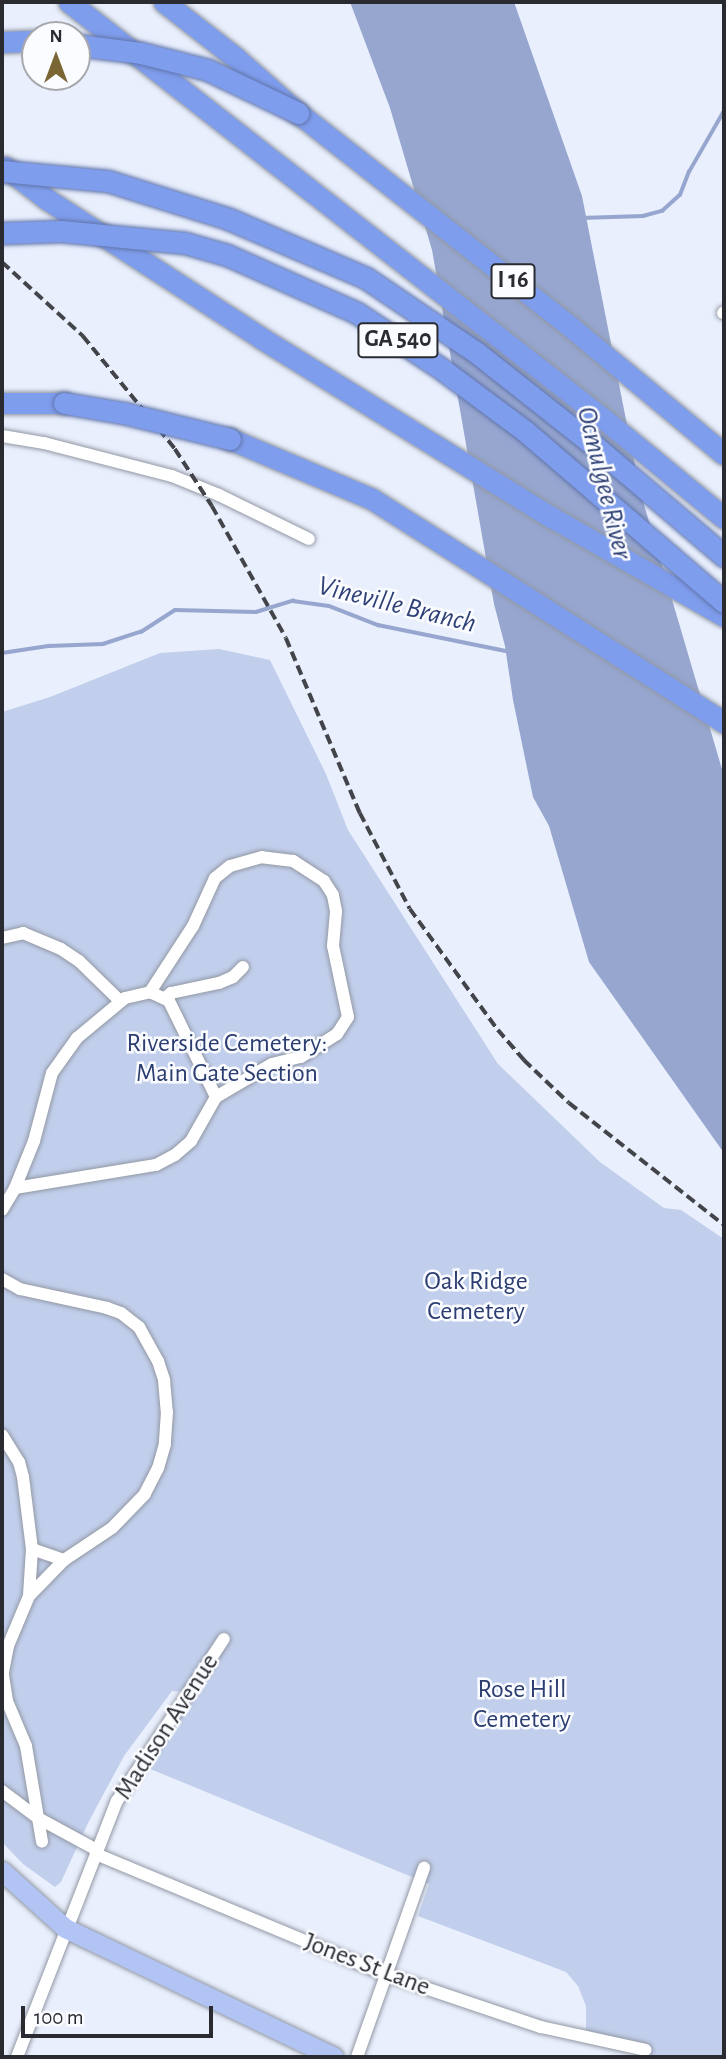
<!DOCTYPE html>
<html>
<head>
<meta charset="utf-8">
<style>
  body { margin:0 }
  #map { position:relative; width:726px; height:2059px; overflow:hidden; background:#e9effc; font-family:"Alegreya Sans",sans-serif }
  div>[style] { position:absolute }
  .green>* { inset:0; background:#c2cfec }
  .water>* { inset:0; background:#96a6cf }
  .stream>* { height:3.5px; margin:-1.75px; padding:0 1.75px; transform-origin:1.75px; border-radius:1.75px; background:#96a6cf }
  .roads { filter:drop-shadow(0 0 2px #9298a4) drop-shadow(0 0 2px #9298a4) }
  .minor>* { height:12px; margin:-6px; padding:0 6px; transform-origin:6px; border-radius:6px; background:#fff }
  .primary>* { height:19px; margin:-9.5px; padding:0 9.5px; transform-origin:9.5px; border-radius:9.5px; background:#b2c4f4 }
  .motorway>* { height:21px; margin:-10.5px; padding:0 10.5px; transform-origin:10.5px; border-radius:10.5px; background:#7f9ded }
  .rail>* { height:3.5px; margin-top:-1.75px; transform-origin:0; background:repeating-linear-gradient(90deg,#42444a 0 10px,transparent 0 15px) }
  .bridges { filter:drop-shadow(0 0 2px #6175ab) drop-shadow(0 0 2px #6175ab) }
  .motorway-bridge>* { height:21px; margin:-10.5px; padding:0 10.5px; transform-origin:10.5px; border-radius:10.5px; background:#7f9ded }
  span { translate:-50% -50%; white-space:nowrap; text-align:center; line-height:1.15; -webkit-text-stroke:5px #fbfcff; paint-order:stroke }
  .shield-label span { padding:2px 5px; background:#fbfcff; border:2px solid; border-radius:5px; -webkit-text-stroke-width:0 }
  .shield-label { font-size:24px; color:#292b30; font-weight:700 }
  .park-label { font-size:26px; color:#2b3d71 }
  .street-label { font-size:26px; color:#292b30 }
  .water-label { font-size:28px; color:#2f4176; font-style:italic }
  .frame { position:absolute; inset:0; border:4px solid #292b30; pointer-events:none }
  .north { position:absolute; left:21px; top:21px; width:70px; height:70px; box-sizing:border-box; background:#fbfcff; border:2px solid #a7a8ac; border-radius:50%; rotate:0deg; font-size:19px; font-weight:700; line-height:28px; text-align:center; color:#292b30 }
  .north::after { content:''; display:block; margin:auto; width:24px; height:32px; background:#7a6534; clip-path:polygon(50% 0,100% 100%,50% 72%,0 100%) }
  .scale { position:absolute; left:21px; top:2006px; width:192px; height:32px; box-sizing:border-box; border:4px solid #292b30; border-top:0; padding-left:9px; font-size:21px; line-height:24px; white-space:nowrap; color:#292b30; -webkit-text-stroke:5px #fbfcff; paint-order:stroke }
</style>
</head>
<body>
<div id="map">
  <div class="green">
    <i style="clip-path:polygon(219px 649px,270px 660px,326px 774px,348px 830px,498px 1064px,600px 1162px,664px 1208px,681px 1210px,724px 1239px,724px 2057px,647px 2057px,647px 2048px,586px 2030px,586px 2006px,578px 1986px,566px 1972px,418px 1916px,429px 1884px,148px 1768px,196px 1693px,172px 1691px,124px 1756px,88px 1823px,61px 1882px,55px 1887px,23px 1864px,2px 1842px,2px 712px,50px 697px,160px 653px)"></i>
  </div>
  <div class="water">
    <i style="clip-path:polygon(350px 2px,514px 2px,582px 196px,640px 491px,724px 776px,724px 1153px,589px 962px,549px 826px,533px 797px,513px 700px,505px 646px,494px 604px,432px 250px,390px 108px)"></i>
  </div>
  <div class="stream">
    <i style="left:581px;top:218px;width:62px;rotate:-1.8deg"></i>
    <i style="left:643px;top:216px;width:20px;rotate:-15deg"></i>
    <i style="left:662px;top:211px;width:24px;rotate:-42deg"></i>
    <i style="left:680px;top:195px;width:25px;rotate:-69deg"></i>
    <i style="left:689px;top:172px;width:70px;rotate:-60.2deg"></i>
    <i style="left:2px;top:653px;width:48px;rotate:-8.5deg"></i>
    <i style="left:49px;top:646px;width:54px;rotate:-2.1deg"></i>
    <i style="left:103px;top:644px;width:40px;rotate:-18deg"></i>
    <i style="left:141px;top:632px;width:40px;rotate:-32.9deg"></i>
    <i style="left:175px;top:610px;width:81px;rotate:1.4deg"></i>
    <i style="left:256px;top:612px;width:39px;rotate:-17deg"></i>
    <i style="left:293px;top:601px;width:36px;rotate:8deg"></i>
    <i style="left:329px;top:606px;width:53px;rotate:21.2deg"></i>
    <i style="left:378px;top:625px;width:136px;rotate:11.5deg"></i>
  </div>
  <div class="roads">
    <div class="minor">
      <i style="left:723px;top:313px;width:1px;rotate:-45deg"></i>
      <i style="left:2px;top:436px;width:43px;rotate:9.5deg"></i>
      <i style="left:44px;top:443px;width:132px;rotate:14.5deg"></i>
      <i style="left:172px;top:476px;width:51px;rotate:22deg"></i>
      <i style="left:219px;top:495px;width:100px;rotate:26.1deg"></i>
      <i style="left:2px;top:938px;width:22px;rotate:-13deg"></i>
      <i style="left:23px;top:933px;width:41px;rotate:22.8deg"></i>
      <i style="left:61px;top:949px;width:22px;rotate:34deg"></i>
      <i style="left:79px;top:961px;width:57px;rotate:44.3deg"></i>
      <i style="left:165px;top:998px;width:8px;rotate:-40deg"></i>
      <i style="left:171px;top:993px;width:49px;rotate:-11.8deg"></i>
      <i style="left:219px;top:983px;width:15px;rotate:-23deg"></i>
      <i style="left:233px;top:977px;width:14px;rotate:-45deg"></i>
      <i style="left:15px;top:1188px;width:143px;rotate:-9.3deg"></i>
      <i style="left:156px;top:1165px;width:21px;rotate:-28deg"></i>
      <i style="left:175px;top:1155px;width:21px;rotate:-41deg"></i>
      <i style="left:191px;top:1141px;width:51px;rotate:-60.4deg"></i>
      <i style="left:216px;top:1097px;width:65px;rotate:-30.5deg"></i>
      <i style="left:272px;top:1064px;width:30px;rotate:-14deg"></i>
      <i style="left:301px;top:1057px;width:43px;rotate:-32.6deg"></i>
      <i style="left:337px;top:1034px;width:20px;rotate:-57deg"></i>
      <i style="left:348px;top:1017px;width:73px;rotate:-101.9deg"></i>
      <i style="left:333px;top:946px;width:35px;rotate:-85deg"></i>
      <i style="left:336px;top:911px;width:16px;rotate:-101deg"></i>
      <i style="left:333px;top:895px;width:17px;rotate:-123deg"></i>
      <i style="left:324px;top:881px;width:37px;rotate:-147deg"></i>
      <i style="left:293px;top:861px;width:31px;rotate:-173deg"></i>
      <i style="left:262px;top:857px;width:33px;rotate:164deg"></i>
      <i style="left:230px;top:866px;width:19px;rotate:141deg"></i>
      <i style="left:215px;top:878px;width:53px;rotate:114.6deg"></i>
      <i style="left:193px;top:926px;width:79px;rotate:123.1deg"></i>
      <i style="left:2px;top:1210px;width:26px;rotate:-59deg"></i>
      <i style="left:15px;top:1188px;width:51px;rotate:-68deg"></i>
      <i style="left:34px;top:1141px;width:70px;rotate:-75.2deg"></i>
      <i style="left:52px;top:1073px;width:43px;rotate:-54.5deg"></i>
      <i style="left:77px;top:1038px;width:62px;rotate:-39.8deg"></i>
      <i style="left:125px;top:998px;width:26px;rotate:-13deg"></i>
      <i style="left:150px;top:992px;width:21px;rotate:25deg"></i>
      <i style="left:169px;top:1001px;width:107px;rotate:63.9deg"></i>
      <i style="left:2px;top:1279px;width:21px;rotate:29deg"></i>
      <i style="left:20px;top:1289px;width:89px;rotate:12.3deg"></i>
      <i style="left:107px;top:1308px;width:15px;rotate:20deg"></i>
      <i style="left:121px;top:1313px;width:23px;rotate:38deg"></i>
      <i style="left:139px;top:1327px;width:39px;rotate:61deg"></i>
      <i style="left:158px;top:1361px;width:20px;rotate:72deg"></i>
      <i style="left:164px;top:1380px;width:32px;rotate:85deg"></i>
      <i style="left:167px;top:1412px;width:32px;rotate:94deg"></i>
      <i style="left:165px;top:1444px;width:25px;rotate:106deg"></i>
      <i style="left:158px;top:1468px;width:29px;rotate:117deg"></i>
      <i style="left:145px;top:1494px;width:47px;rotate:134.1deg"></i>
      <i style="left:112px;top:1528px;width:58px;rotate:146.3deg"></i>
      <i style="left:64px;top:1560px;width:50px;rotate:134.2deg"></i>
      <i style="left:2px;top:1435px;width:32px;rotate:58deg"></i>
      <i style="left:19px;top:1462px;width:16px;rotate:75deg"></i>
      <i style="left:23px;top:1477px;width:73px;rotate:82.9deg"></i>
      <i style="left:32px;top:1549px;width:47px;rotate:93.7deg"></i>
      <i style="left:29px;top:1596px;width:54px;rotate:112.8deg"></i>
      <i style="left:8px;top:1646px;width:26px;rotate:101deg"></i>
      <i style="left:32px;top:1549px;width:34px;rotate:19deg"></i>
      <i style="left:2px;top:1669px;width:32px;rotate:81deg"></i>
      <i style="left:7px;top:1701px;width:49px;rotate:67.1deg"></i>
      <i style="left:26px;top:1746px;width:97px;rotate:80.5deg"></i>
      <i style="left:2px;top:1791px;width:45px;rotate:36.9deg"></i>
      <i style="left:38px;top:1818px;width:67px;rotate:28.5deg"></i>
      <i style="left:96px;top:1854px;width:315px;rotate:22.6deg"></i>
      <i style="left:387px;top:1975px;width:163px;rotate:18.7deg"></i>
      <i style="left:541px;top:2027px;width:107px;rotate:12.4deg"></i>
      <i style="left:17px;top:2057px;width:275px;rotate:-68.7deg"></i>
      <i style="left:117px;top:1801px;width:194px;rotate:-56.6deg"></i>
      <i style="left:357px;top:2057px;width:201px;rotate:-70.5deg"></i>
    </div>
    <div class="primary">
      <i style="left:2px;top:1871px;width:85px;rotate:42.1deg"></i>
      <i style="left:65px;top:1928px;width:298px;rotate:25.6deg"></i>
    </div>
    <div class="motorway">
      <i style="left:69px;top:2px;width:680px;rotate:37.95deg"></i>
      <i style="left:605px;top:420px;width:154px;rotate:39.5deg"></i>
      <i style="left:164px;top:2px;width:91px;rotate:37.9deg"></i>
      <i style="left:236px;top:58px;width:83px;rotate:41.6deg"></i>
      <i style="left:298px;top:113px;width:348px;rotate:38.1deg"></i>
      <i style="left:572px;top:328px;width:197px;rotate:39.7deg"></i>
      <i style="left:2px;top:42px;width:33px;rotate:-2deg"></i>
      <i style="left:5px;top:167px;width:54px;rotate:37.5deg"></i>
      <i style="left:48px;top:200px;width:254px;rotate:32.9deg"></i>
      <i style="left:261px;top:338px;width:343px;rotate:31.7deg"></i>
      <i style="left:553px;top:518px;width:197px;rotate:29.8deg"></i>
      <i style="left:2px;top:403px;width:62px"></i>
      <i style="left:230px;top:439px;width:154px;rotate:22.9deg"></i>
      <i style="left:372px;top:499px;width:417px;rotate:32.4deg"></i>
    </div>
  </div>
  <div class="rail">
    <i style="left:2px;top:262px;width:110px;rotate:42.4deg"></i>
    <i style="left:83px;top:336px;width:146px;rotate:50.8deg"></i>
    <i style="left:175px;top:449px;width:68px;rotate:57deg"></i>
    <i style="left:212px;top:506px;width:151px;rotate:60.7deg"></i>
    <i style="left:286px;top:638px;width:190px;rotate:67.1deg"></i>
    <i style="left:360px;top:813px;width:108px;rotate:62.5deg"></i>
    <i style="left:410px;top:909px;width:150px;rotate:54deg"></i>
    <i style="left:498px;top:1030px;width:40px;rotate:49deg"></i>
    <i style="left:524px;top:1060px;width:62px;rotate:43.7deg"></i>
    <i style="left:569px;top:1103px;width:197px;rotate:38.2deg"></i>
  </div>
  <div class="bridges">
    <div class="motorway-bridge">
      <i style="left:77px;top:45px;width:64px;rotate:7.1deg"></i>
      <i style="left:141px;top:53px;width:69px;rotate:14.2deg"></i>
      <i style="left:208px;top:70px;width:100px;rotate:25.5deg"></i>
      <i style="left:2px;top:171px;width:106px;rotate:5.4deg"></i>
      <i style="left:108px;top:181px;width:127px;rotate:17.4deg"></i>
      <i style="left:229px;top:219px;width:149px;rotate:23.3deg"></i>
      <i style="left:366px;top:278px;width:134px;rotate:34deg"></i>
      <i style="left:477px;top:353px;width:152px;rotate:38.3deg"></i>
      <i style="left:596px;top:447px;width:168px;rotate:40.4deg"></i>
      <i style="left:2px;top:233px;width:59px;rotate:-1.9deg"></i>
      <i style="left:61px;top:231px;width:125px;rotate:5.5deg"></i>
      <i style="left:185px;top:243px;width:44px;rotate:15.9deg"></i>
      <i style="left:227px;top:255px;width:142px;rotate:24deg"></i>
      <i style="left:357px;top:313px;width:103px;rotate:33.5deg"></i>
      <i style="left:443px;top:370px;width:102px;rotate:36.6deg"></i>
      <i style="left:525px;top:431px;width:262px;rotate:40.7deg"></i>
      <i style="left:64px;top:403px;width:61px;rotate:9.5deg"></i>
      <i style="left:124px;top:413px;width:109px;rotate:13.8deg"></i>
    </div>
  </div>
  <div class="shield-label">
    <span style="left:513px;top:281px">I 16</span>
    <span style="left:398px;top:340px">GA 540</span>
  </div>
  <div class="park-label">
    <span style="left:227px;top:1059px">Riverside Cemetery:<br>Main Gate Section</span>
    <span style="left:476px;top:1297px">Oak Ridge<br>Cemetery</span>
    <span style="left:522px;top:1705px">Rose Hill<br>Cemetery</span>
  </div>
  <div class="street-label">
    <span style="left:167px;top:1727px;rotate:-57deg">Madison Avenue</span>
    <span style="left:367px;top:1965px;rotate:21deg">Jones St Lane</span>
  </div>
  <div class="water-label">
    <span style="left:604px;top:483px;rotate:76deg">Ocmulgee River</span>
    <span style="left:397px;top:605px;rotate:14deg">Vineville Branch</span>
  </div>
  <div class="frame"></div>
  <div class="north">N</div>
  <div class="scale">100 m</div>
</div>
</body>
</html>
